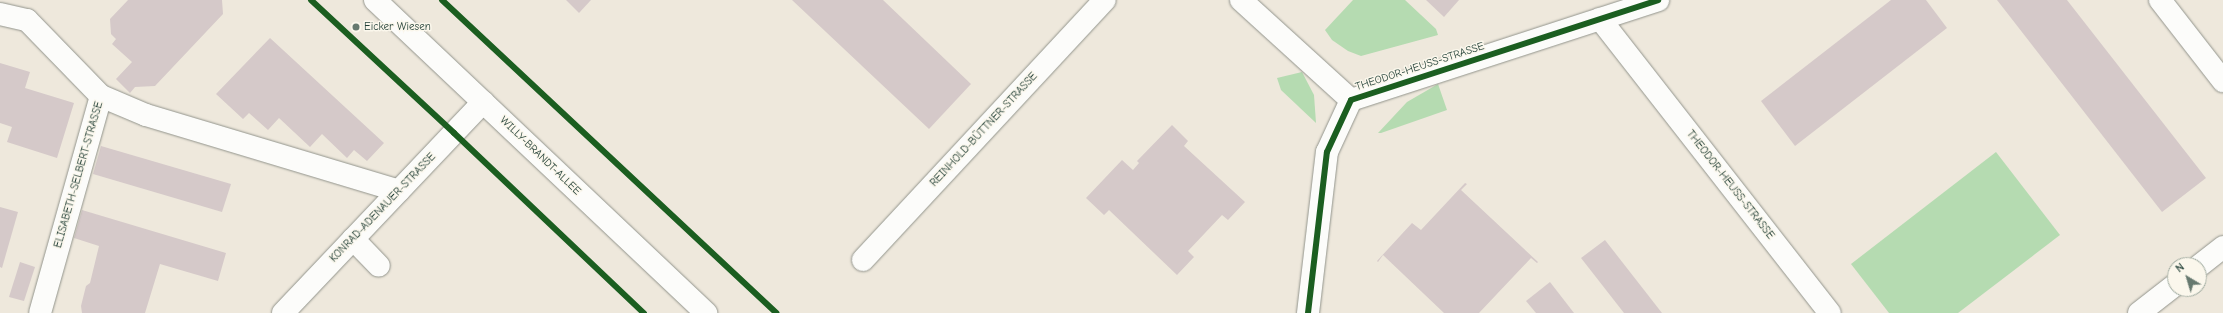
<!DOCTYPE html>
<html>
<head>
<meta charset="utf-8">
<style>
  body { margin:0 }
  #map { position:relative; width:2223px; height:313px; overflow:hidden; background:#eee8dc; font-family:"Comic Neue",sans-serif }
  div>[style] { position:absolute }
  .green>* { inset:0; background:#b5dbb1 }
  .building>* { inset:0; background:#d5c9c9 }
  .roads { filter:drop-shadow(0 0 1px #92948c) drop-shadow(0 0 1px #92948c) }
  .minor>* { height:22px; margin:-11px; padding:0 11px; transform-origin:11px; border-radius:11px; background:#fcfcfa }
  .cycleway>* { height:6px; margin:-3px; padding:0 3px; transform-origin:3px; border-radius:3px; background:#1b5e20 }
  .dots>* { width:11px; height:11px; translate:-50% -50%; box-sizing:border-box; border:2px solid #fbf7ec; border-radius:50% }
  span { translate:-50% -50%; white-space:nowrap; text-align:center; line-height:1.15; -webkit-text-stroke:3px #fbf7ec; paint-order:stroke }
  .poi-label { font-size:11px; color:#1f3d34 }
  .left { translate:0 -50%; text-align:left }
  .street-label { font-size:11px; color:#1f3d34 }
  .north { position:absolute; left:2167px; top:257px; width:40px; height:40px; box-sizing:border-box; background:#fbf7ec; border:1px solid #a3ada2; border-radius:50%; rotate:322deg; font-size:11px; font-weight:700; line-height:16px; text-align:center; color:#1f3d34 }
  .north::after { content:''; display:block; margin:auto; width:14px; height:18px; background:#67796f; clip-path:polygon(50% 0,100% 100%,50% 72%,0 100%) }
</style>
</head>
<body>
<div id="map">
  <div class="green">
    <i style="clip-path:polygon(1353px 0,1405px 0,1436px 29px,1438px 35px,1361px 56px,1348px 51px,1332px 40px,1325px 30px)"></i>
    <i style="clip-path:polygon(1302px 72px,1314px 95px,1316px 123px,1281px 90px,1277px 78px)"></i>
    <i style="clip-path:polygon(1438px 84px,1447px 110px,1381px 133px,1378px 133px,1407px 102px)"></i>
    <i style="clip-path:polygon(1996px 152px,2060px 235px,1958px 313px,1889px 313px,1851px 264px)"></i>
  </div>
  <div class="building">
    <i style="clip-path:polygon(128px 0,222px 0,223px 14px,155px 86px,135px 87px,130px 93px,116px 79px,132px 62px,112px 44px,116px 39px,111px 34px,110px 19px)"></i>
    <i style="clip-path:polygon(566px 0,591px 0,579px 13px)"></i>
    <i style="clip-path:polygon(792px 0,883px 0,971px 84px,929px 129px)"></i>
    <i style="clip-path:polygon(1426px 0,1459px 0,1444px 17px)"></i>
    <i style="clip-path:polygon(1891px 0,1926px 0,1947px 28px,1795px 146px,1761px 101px)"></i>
    <i style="clip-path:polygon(1997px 0,2067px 0,2206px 178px,2162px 212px)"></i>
    <i style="clip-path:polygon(270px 38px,384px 143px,367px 161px,354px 150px,347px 158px,322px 134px,310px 147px,279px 118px,268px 130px,249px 113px,243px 119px,216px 94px)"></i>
    <i style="clip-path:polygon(0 63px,30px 72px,25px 88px,74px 103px,57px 158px,7px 142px,12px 127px,0 123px)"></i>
    <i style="clip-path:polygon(1172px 125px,1188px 141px,1184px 146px,1245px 202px,1228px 220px,1222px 215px,1188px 251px,1194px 257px,1177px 275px,1109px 210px,1104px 215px,1086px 198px,1122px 160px,1133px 170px,1139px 163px,1137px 161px)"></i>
    <i style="clip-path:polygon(101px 146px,231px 184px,222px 212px,93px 174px)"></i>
    <i style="clip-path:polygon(1465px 183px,1467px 184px,1461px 190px,1538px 262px,1537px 263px,1531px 258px,1479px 313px,1444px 313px,1383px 255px,1378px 262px,1377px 261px,1412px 223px,1421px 230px)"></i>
    <i style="clip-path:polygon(0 207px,18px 212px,2px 268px,0 267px)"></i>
    <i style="clip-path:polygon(82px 210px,226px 253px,218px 281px,160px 264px,145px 313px,82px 313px,81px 306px,86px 286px,90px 283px,99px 246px,74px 238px)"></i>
    <i style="clip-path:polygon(1605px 240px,1662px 313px,1624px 313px,1581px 258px)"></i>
    <i style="clip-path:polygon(20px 262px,35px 267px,24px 301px,9px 297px)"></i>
    <i style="clip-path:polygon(1550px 282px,1574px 313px,1536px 313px,1526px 301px)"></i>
  </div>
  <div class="roads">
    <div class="minor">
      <i style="left:375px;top:0;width:456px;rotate:43.4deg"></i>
      <i style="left:1241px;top:0;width:149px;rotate:42.3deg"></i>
      <i style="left:2160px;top:0;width:103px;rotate:52.1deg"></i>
      <i style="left:0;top:14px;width:28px;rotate:13deg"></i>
      <i style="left:27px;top:20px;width:106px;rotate:45.8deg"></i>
      <i style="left:101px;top:96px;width:225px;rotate:105.7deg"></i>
      <i style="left:1600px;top:19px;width:373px;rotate:52deg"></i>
      <i style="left:101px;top:96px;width:49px;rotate:22.9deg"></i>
      <i style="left:146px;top:115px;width:264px;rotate:16.7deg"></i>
      <i style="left:353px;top:239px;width:37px;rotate:46deg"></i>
      <i style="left:863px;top:260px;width:355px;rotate:-47.1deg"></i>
      <i style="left:2199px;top:266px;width:31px;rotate:-38deg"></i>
      <i style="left:283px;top:313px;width:291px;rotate:-46.5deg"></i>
      <i style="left:1308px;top:313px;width:162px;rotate:-83.3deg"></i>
      <i style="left:1327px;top:152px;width:57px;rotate:-65.2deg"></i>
      <i style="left:1351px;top:100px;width:323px;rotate:-18deg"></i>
      <i style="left:2139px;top:313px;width:46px;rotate:-37.9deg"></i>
    </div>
  </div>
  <div class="cycleway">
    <i style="left:311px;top:0;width:195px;rotate:42.9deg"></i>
    <i style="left:454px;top:133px;width:262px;rotate:43.5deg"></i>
    <i style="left:442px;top:0;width:458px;rotate:43.1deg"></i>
    <i style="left:1308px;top:313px;width:162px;rotate:-83.3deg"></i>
    <i style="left:1327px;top:152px;width:57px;rotate:-65.2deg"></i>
    <i style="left:1351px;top:100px;width:323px;rotate:-18deg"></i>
  </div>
  <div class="dots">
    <i style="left:356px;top:27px;background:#67796f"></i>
  </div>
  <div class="poi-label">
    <span class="left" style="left:364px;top:27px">Eicker Wiesen</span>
  </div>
  <div class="street-label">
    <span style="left:1420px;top:67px;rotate:-18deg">THEODOR-HEUSS-STRASSE</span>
    <span style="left:984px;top:130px;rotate:-47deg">REINHOLD-BÜTTNER-STRASSE</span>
    <span style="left:540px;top:156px;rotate:44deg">WILLY-BRANDT-ALLEE</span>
    <span style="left:79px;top:175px;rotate:-74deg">ELISABETH-SELBERT-STRASSE</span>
    <span style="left:1730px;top:185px;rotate:52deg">THEODOR-HEUSS-STRASSE</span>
    <span style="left:383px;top:208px;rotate:-46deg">KONRAD-ADENAUER-STRASSE</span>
  </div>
  <div class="north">N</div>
</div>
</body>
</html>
